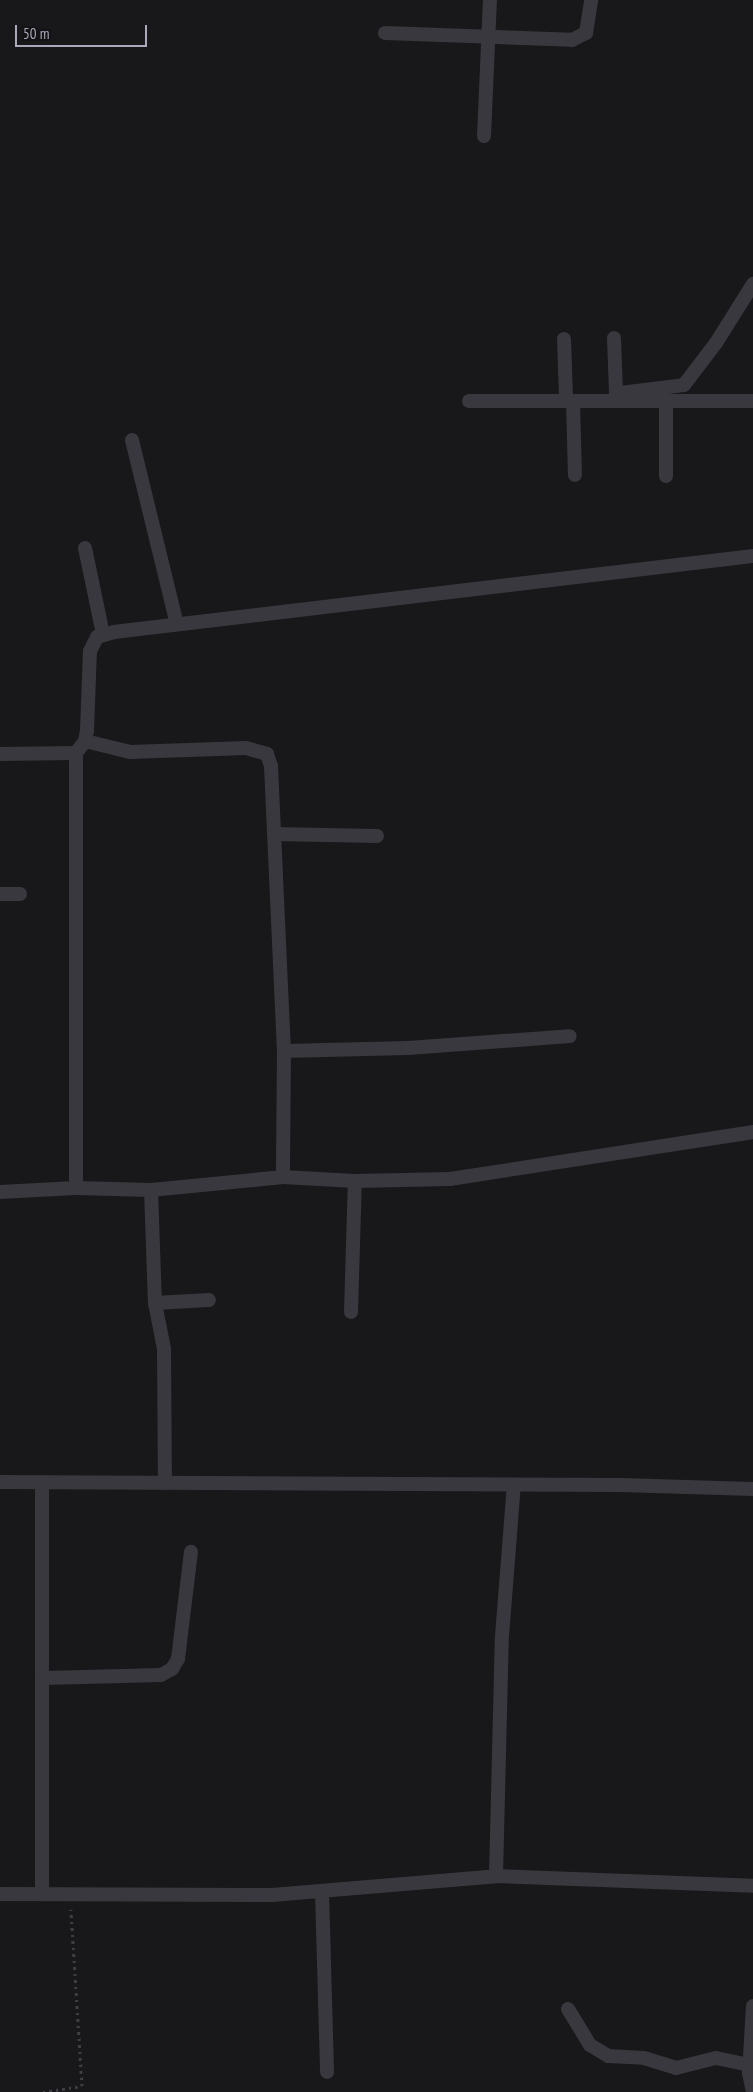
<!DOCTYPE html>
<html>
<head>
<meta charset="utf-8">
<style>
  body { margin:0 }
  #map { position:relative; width:753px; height:2092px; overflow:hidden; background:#181719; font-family:"PT Sans Narrow",sans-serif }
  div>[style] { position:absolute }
  .path>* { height:3px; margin-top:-1.5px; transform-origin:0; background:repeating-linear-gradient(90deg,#3e3e45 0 2.5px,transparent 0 6.5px) }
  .minor>* { height:14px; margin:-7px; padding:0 7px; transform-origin:7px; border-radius:7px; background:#39383e }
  span { translate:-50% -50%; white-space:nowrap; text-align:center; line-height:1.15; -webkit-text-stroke:5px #131214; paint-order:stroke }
  .scale { position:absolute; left:15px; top:25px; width:132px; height:22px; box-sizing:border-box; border:2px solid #aaa9b9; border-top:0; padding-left:6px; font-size:15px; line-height:18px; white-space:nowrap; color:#aaa9b9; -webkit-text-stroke:4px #131214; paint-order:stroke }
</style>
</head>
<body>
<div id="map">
  <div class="path">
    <i style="left:43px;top:2092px;width:39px;rotate:-9deg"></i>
    <i style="left:82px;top:2086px;width:177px;rotate:-93.6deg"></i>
  </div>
  <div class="minor">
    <i style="left:385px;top:33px;width:187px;rotate:2.1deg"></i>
    <i style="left:572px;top:40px;width:16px;rotate:-27deg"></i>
    <i style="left:586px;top:33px;width:33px;rotate:-81deg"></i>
    <i style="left:484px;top:136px;width:136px;rotate:-87.5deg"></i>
    <i style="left:614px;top:338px;width:55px;rotate:87.9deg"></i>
    <i style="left:564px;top:339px;width:56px;rotate:88deg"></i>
    <i style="left:620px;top:393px;width:64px;rotate:-7.1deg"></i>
    <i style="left:684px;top:385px;width:53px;rotate:-52.7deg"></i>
    <i style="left:716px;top:343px;width:70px;rotate:-57.9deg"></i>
    <i style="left:469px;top:401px;width:284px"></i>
    <i style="left:573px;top:401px;width:74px;rotate:88.5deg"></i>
    <i style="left:132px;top:440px;width:189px;rotate:76.3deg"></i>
    <i style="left:666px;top:476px;width:75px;rotate:-90deg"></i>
    <i style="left:85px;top:548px;width:88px;rotate:78.2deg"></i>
    <i style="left:85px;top:741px;width:46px;rotate:13.7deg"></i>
    <i style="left:130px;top:752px;width:116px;rotate:-2deg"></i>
    <i style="left:246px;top:748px;width:22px;rotate:16deg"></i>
    <i style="left:267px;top:754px;width:13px;rotate:72deg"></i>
    <i style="left:271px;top:766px;width:285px;rotate:87.4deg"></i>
    <i style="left:284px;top:1051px;width:126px;rotate:90.5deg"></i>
    <i style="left:0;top:754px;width:76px;rotate:-0.8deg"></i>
    <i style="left:274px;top:834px;width:103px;rotate:1.1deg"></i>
    <i style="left:0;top:894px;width:20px"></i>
    <i style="left:284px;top:1051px;width:124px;rotate:-1.4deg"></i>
    <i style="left:408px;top:1048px;width:162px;rotate:-4.2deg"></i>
    <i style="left:76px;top:1188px;width:435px;rotate:-90deg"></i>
    <i style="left:76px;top:753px;width:15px;rotate:-53deg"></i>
    <i style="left:85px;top:741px;width:10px;rotate:-79deg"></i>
    <i style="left:87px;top:731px;width:80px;rotate:-87.9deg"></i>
    <i style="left:90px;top:651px;width:16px;rotate:-63deg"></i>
    <i style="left:97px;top:637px;width:18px;rotate:-16deg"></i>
    <i style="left:114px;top:632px;width:644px;rotate:-6.78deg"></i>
    <i style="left:151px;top:1190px;width:113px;rotate:88deg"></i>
    <i style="left:155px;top:1303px;width:47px;rotate:78.9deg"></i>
    <i style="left:164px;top:1349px;width:134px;rotate:89.6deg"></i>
    <i style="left:0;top:1192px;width:76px;rotate:-3deg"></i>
    <i style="left:76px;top:1188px;width:75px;rotate:1.5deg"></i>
    <i style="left:151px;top:1190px;width:133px;rotate:-5.6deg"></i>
    <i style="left:283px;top:1177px;width:72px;rotate:3.2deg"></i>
    <i style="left:355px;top:1181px;width:95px;rotate:-1.2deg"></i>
    <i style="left:450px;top:1179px;width:307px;rotate:-8.8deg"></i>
    <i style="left:155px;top:1303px;width:54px;rotate:-3.2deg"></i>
    <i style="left:351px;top:1312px;width:131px;rotate:-88.3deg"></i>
    <i style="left:0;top:1482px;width:621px;rotate:0.28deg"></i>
    <i style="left:621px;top:1485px;width:132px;rotate:1.7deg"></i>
    <i style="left:42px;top:1483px;width:411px;rotate:90deg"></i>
    <i style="left:44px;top:1678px;width:117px;rotate:-1.5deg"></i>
    <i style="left:161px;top:1675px;width:13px;rotate:-29deg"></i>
    <i style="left:172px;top:1669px;width:12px;rotate:-59deg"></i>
    <i style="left:178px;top:1659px;width:108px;rotate:-83.1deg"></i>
    <i style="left:496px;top:1876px;width:240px;rotate:-88.6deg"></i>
    <i style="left:502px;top:1636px;width:151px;rotate:-85.5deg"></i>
    <i style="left:322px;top:1891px;width:181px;rotate:88.4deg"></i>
    <i style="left:0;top:1894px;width:272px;rotate:0.2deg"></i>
    <i style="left:272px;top:1895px;width:225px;rotate:-4.8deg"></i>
    <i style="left:496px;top:1876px;width:257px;rotate:2.2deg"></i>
    <i style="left:568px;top:2009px;width:42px;rotate:58.6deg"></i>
    <i style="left:590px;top:2045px;width:21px;rotate:31deg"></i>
    <i style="left:608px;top:2056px;width:36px;rotate:3deg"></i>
    <i style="left:644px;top:2058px;width:34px;rotate:17deg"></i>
    <i style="left:676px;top:2068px;width:41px;rotate:-14deg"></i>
    <i style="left:716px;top:2058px;width:35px;rotate:12deg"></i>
    <i style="left:753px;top:2092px;width:19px;rotate:-102deg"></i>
    <i style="left:749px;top:2073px;width:67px;rotate:-86.6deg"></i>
  </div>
  <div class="scale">50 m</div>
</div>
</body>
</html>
